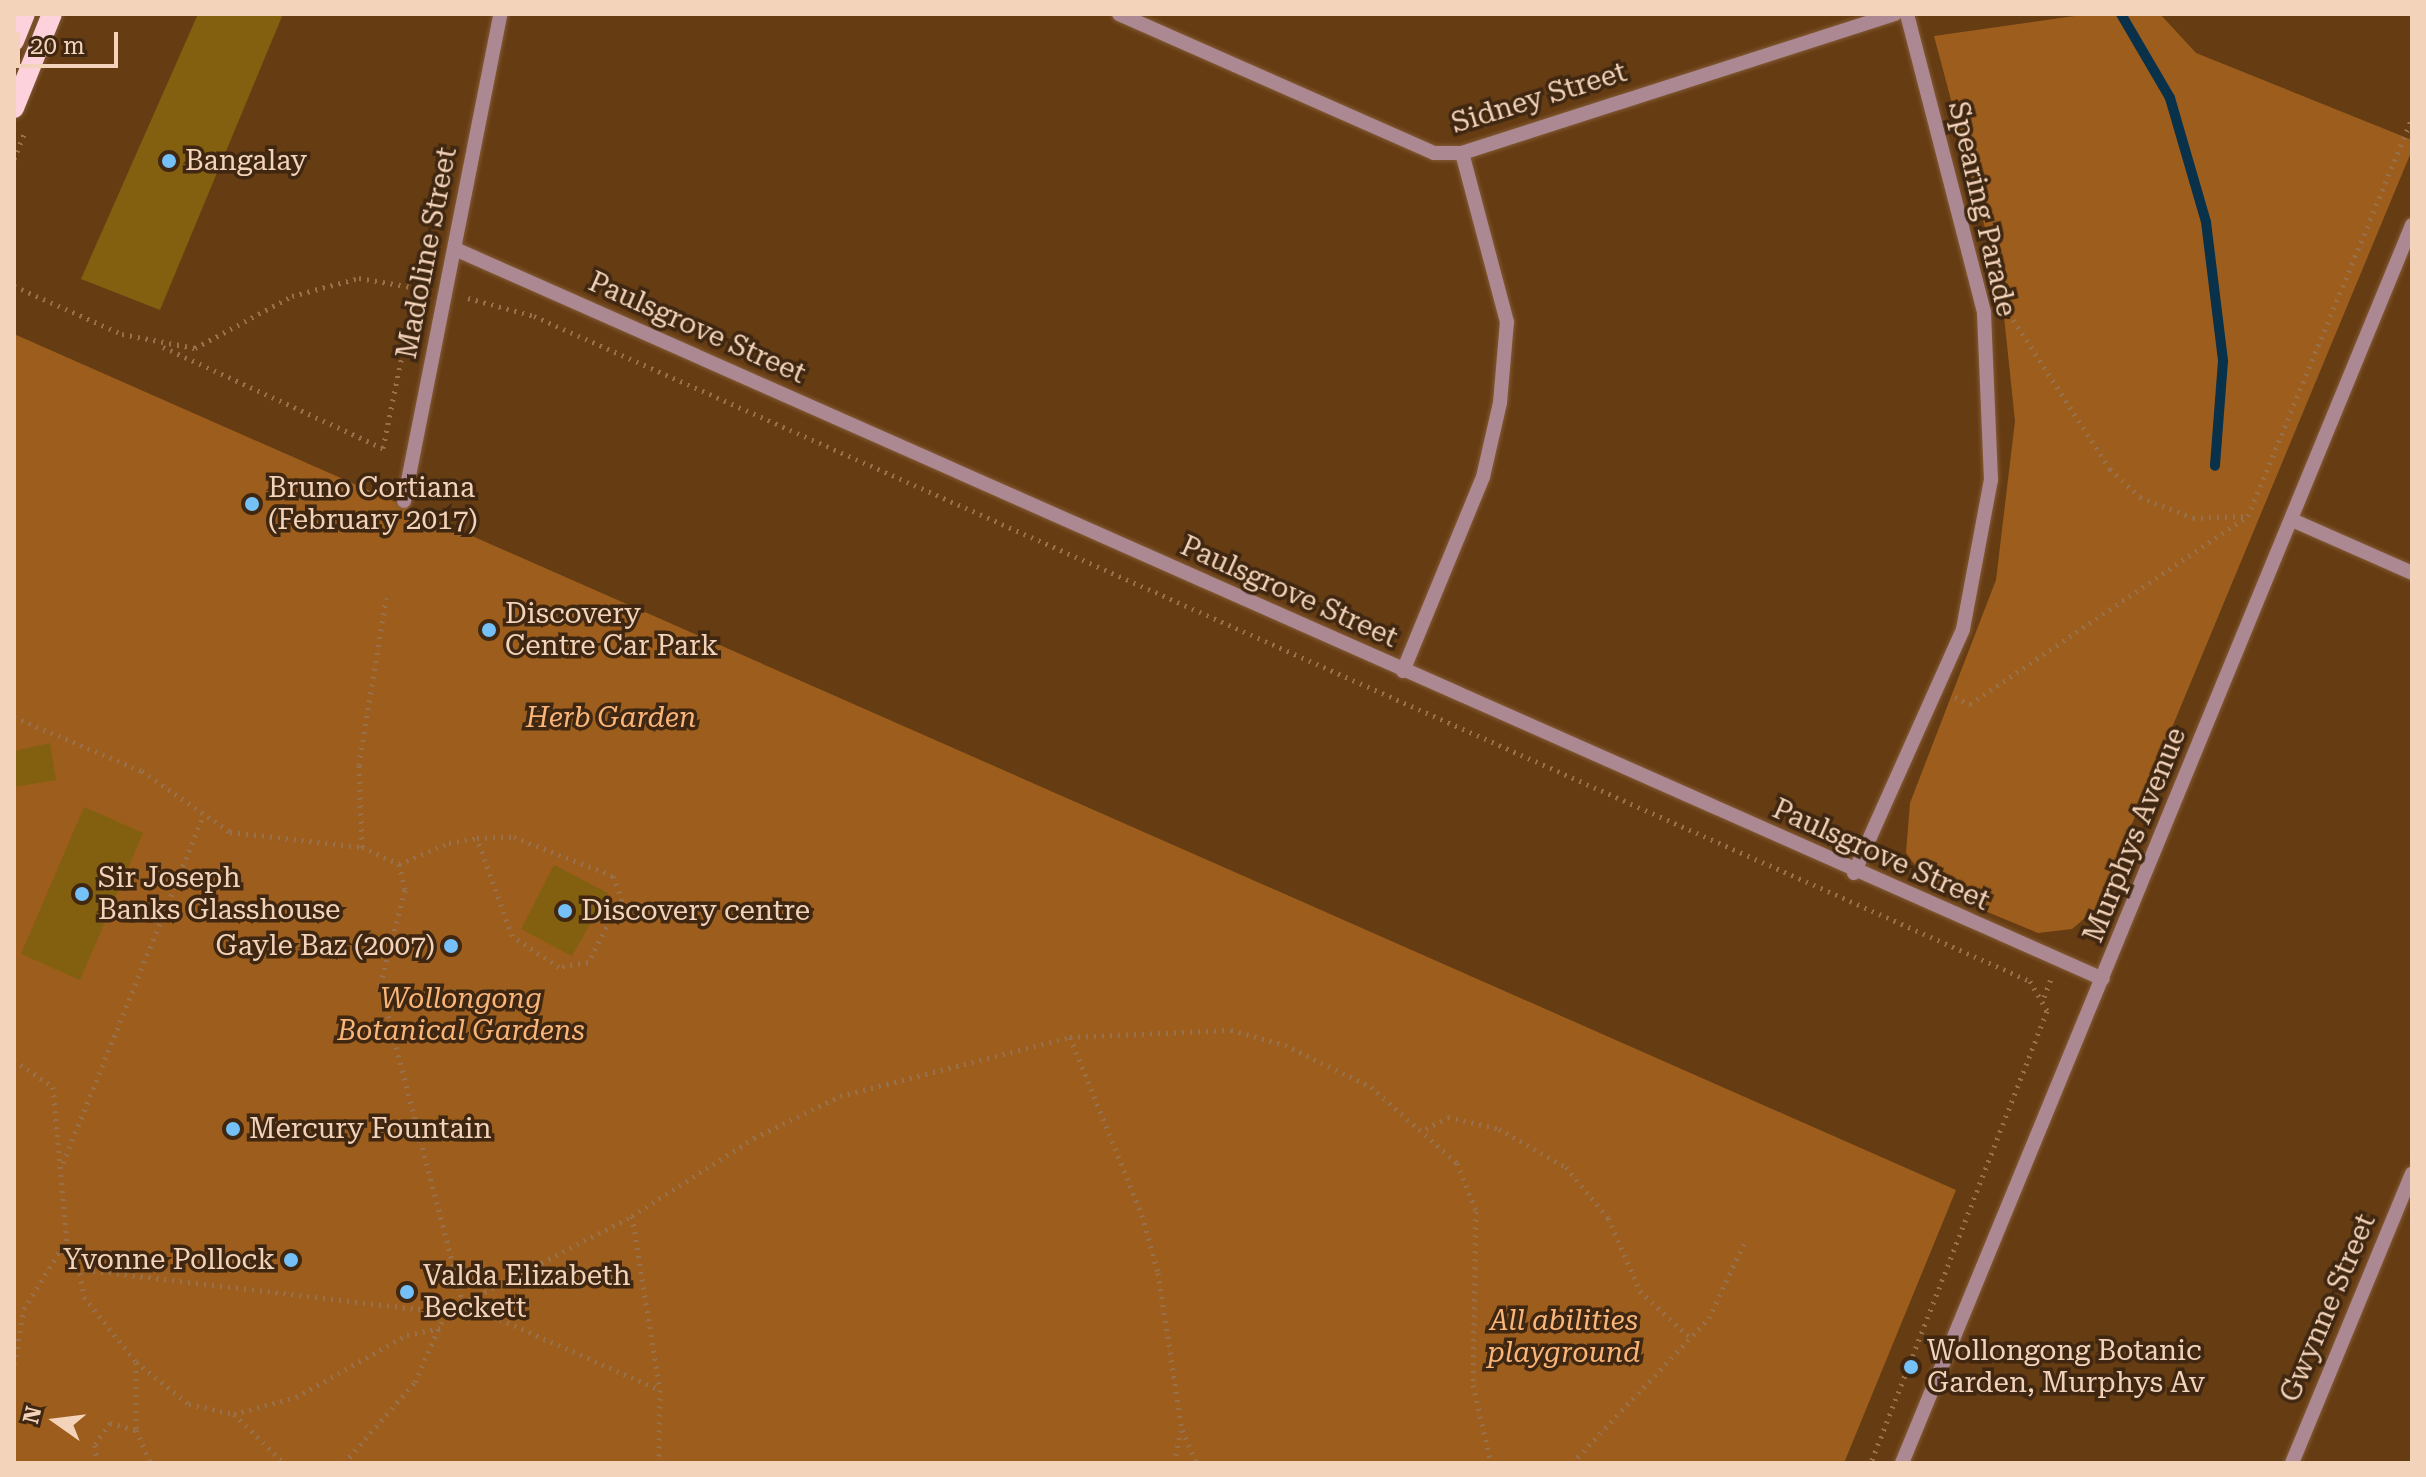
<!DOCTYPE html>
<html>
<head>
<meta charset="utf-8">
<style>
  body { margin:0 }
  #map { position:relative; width:2426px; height:1477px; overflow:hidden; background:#663c13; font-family:"Roboto Serif",serif }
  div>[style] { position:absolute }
  .green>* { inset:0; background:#9d5e1d }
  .stream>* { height:10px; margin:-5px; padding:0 5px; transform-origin:5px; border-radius:5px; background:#0a314a }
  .building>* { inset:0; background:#835f10 }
  .path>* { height:5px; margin-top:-2.5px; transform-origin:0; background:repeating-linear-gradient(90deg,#97704c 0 2px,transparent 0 8px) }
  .roads { filter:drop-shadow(0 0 2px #825a34) drop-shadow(0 0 2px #825a34) }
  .minor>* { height:14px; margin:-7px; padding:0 7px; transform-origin:7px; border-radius:7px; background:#ac8992 }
  .major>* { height:20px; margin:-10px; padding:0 10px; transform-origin:10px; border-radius:10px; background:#fdd2dd }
  .dots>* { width:22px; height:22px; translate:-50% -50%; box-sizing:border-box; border:4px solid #3f2711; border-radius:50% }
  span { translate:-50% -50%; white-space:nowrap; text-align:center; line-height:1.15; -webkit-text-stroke:7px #3f2711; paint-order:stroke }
  .street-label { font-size:28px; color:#f3d3b9 }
  .poi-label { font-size:28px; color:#f3d3b9 }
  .left { translate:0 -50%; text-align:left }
  .right { translate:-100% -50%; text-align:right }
  .park-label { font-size:28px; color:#fab579; font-style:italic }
  .frame { position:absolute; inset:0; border:16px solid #f3d3b9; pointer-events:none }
  .north { position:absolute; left:16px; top:1381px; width:80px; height:80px; -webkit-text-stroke:6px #3f2711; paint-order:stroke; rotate:284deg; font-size:22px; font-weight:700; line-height:32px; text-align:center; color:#f3d3b9 }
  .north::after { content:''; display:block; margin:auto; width:28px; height:36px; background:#f3d3b9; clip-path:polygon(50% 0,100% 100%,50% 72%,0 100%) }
  .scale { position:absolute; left:16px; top:32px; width:102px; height:36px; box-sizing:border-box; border:4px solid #f3d3b9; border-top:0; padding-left:10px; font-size:24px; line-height:28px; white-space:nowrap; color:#f3d3b9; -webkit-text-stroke:6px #3f2711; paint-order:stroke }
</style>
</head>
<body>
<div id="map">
  <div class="green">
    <i style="clip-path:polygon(2089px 14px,2160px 14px,2196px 53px,2412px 140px,2412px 150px,2097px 908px,2072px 929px,2038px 933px,1934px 890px,1906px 853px,1910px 803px,1996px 580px,2015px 421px,2001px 288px,1934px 36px)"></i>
    <i style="clip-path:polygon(14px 334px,1956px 1190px,1844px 1463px,14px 1463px)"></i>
  </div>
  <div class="stream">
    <i style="left:2121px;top:14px;width:97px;rotate:59.7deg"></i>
    <i style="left:2170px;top:98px;width:129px;rotate:73.8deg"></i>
    <i style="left:2206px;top:222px;width:140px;rotate:83deg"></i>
    <i style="left:2223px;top:361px;width:105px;rotate:94.4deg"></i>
  </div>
  <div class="building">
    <i style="clip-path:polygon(198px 14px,283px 14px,160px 310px,81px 279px)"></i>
    <i style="clip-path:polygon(50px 743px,56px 780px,14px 787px,14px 751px)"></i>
    <i style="clip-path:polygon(84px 807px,143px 833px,80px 980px,21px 954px)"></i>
    <i style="clip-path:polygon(554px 865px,608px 893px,572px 956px,521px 929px)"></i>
  </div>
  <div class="path">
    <i style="left:14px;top:159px;width:27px;rotate:-68deg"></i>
    <i style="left:14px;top:286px;width:118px;rotate:24deg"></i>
    <i style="left:122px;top:334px;width:74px;rotate:10.9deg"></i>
    <i style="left:195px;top:348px;width:110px;rotate:-28.2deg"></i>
    <i style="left:292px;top:296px;width:69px;rotate:-15deg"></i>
    <i style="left:359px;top:278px;width:65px;rotate:9.8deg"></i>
    <i style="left:468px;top:298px;width:68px;rotate:15.3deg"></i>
    <i style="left:534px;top:316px;width:1637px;rotate:23.97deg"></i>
    <i style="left:2030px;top:981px;width:34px;rotate:60deg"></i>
    <i style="left:2047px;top:1011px;width:485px;rotate:111.3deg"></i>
    <i style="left:2009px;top:313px;width:186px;rotate:57.1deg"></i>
    <i style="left:2110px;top:469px;width:41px;rotate:43deg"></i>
    <i style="left:2140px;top:497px;width:57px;rotate:21.6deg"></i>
    <i style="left:2193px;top:518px;width:54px;rotate:-2.1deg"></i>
    <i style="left:163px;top:347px;width:242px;rotate:24.7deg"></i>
    <i style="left:383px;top:448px;width:164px;rotate:-78.4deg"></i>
    <i style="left:1955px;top:697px;width:17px;rotate:25deg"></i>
    <i style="left:1970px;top:704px;width:336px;rotate:-34.1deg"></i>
    <i style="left:2248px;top:516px;width:430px;rotate:-67.6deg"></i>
    <i style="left:14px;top:717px;width:139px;rotate:22.9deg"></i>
    <i style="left:142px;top:771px;width:107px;rotate:34.7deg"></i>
    <i style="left:230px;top:832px;width:133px;rotate:6.5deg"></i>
    <i style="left:362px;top:847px;width:41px;rotate:24.7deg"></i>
    <i style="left:399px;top:864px;width:27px;rotate:77deg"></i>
    <i style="left:405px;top:890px;width:98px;rotate:104.7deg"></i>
    <i style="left:380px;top:985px;width:329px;rotate:75.4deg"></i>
    <i style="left:463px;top:1303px;width:215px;rotate:23.8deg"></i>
    <i style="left:362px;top:847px;width:82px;rotate:-92.1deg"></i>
    <i style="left:359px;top:765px;width:169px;rotate:-80.8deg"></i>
    <i style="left:399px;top:864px;width:54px;rotate:-22.8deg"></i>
    <i style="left:449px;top:843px;width:28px;rotate:-10deg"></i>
    <i style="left:477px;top:838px;width:37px;rotate:-2deg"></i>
    <i style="left:514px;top:837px;width:106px;rotate:21.5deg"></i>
    <i style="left:613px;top:876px;width:25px;rotate:69deg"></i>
    <i style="left:622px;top:899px;width:72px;rotate:118.4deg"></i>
    <i style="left:588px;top:962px;width:29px;rotate:170deg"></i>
    <i style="left:559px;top:967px;width:56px;rotate:-146.6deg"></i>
    <i style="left:512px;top:936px;width:104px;rotate:-109.7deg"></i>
    <i style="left:2044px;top:997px;width:19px;rotate:-69deg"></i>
    <i style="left:1070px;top:1037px;width:192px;rotate:68deg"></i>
    <i style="left:1142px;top:1215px;width:60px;rotate:74.6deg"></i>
    <i style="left:1158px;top:1273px;width:159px;rotate:81.3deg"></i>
    <i style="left:1182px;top:1430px;width:36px;rotate:66deg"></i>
    <i style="left:14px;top:1060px;width:47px;rotate:34.7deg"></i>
    <i style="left:53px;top:1087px;width:182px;rotate:84.9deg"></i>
    <i style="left:69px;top:1268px;width:351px;rotate:6.7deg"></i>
    <i style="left:418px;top:1309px;width:45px;rotate:-7.6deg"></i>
    <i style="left:463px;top:1303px;width:190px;rotate:-27.2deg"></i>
    <i style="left:632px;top:1216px;width:145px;rotate:-32.6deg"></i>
    <i style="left:754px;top:1138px;width:96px;rotate:-26deg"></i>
    <i style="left:840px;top:1096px;width:237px;rotate:-14.4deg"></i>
    <i style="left:1070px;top:1037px;width:161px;rotate:-2.5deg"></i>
    <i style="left:1231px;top:1030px;width:56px;rotate:15.5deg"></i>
    <i style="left:1285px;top:1045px;width:96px;rotate:26deg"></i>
    <i style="left:1371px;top:1087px;width:115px;rotate:41.5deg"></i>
    <i style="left:1457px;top:1163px;width:52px;rotate:68.4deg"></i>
    <i style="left:1476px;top:1211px;width:174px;rotate:91deg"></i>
    <i style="left:1473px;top:1385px;width:80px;rotate:77deg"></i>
    <i style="left:1426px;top:1129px;width:25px;rotate:-29deg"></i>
    <i style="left:1448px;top:1117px;width:52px;rotate:13.2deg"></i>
    <i style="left:1499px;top:1129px;width:77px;rotate:29.6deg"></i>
    <i style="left:1566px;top:1167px;width:66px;rotate:50.5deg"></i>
    <i style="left:1608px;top:1218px;width:80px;rotate:66.3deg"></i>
    <i style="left:1640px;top:1291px;width:69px;rotate:43.2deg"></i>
    <i style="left:63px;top:1163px;width:376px;rotate:-68deg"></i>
    <i style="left:632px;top:1216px;width:176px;rotate:80.9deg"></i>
    <i style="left:660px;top:1390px;width:73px;rotate:90.8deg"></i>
    <i style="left:80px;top:1273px;width:24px;rotate:81deg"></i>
    <i style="left:84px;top:1297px;width:83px;rotate:51.3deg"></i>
    <i style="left:136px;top:1362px;width:68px;rotate:38.4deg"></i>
    <i style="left:189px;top:1404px;width:46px;rotate:12.5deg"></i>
    <i style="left:234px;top:1414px;width:70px;rotate:44.4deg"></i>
    <i style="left:136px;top:1363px;width:67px;rotate:90deg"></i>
    <i style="left:14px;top:1364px;width:56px;rotate:-79.7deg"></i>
    <i style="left:24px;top:1309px;width:73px;rotate:-58.5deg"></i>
    <i style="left:234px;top:1414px;width:64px;rotate:-15.3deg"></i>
    <i style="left:296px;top:1397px;width:127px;rotate:-29.2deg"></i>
    <i style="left:407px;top:1335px;width:34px;rotate:-12deg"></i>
    <i style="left:97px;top:1463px;width:19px;rotate:-96deg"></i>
    <i style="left:95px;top:1444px;width:26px;rotate:-54deg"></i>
    <i style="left:110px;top:1423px;width:27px;rotate:15deg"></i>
    <i style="left:136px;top:1430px;width:36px;rotate:66deg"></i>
    <i style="left:344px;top:1463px;width:108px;rotate:-48.8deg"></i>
    <i style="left:415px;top:1382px;width:84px;rotate:-66.2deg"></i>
    <i style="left:1174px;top:1463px;width:33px;rotate:-78deg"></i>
    <i style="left:1572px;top:1463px;width:199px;rotate:-46.6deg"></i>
    <i style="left:1709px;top:1318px;width:87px;rotate:-64.9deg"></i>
  </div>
  <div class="roads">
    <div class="minor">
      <i style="left:1119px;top:14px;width:344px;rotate:23.8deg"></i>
      <i style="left:1434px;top:153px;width:28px"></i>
      <i style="left:1462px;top:153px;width:455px;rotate:-17.8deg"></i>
      <i style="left:455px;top:249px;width:1802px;rotate:23.89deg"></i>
      <i style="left:404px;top:501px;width:496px;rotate:-78.8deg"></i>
      <i style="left:2292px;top:520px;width:131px;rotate:23.8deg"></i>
      <i style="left:1403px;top:671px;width:210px;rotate:-67.6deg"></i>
      <i style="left:1483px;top:477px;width:76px;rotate:-77.1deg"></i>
      <i style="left:1500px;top:403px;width:81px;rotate:-85.1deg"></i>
      <i style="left:1507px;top:322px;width:175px;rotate:-104.9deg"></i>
      <i style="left:1854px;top:873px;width:267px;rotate:-65.9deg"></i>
      <i style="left:1963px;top:629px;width:152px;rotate:-79.4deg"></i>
      <i style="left:1991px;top:480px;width:168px;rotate:-92.4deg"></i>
      <i style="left:1984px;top:312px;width:308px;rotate:-104.5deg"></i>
      <i style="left:1902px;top:1463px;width:1339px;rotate:-67.61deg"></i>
      <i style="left:2292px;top:1463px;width:313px;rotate:-67.5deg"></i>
    </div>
    <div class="major">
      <i style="left:14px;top:41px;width:29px;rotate:-68deg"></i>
      <i style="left:14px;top:108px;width:101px;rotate:-68deg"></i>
    </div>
  </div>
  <div class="dots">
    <i style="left:169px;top:161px;background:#75c0f6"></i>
    <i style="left:252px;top:504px;background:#75c0f6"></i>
    <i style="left:489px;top:630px;background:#75c0f6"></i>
    <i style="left:82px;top:894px;background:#75c0f6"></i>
    <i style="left:565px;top:911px;background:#75c0f6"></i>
    <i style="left:451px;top:946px;background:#75c0f6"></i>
    <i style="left:233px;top:1129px;background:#75c0f6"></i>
    <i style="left:291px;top:1260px;background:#75c0f6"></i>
    <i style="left:407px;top:1292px;background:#75c0f6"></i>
    <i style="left:1911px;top:1367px;background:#75c0f6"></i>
  </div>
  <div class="street-label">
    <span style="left:1539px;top:98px;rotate:-17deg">Sidney Street</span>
    <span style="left:1982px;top:209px;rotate:77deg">Spearing Parade</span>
    <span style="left:427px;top:253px;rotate:-79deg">Madoline Street</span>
    <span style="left:697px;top:328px;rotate:24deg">Paulsgrove Street</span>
    <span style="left:1289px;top:592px;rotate:24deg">Paulsgrove Street</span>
    <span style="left:2135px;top:835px;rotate:-68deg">Murphys Avenue</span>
    <span style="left:1881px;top:855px;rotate:24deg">Paulsgrove Street</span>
    <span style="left:2328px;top:1308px;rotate:-67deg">Gwynne Street</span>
  </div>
  <div class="poi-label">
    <span class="left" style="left:185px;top:161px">Bangalay</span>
    <span class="left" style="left:268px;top:504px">Bruno Cortiana<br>(February 2017)</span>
    <span class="left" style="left:505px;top:630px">Discovery<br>Centre Car Park</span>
    <span class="left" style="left:98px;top:894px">Sir Joseph<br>Banks Glasshouse</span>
    <span class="left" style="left:581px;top:911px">Discovery centre</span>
    <span class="right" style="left:435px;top:946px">Gayle Baz (2007)</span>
    <span class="left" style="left:249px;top:1129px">Mercury Fountain</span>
    <span class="right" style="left:275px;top:1260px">Yvonne Pollock</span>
    <span class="left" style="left:423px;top:1292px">Valda Elizabeth<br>Beckett</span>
    <span class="left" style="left:1927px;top:1367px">Wollongong Botanic<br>Garden, Murphys Av</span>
  </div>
  <div class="park-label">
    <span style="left:611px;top:718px">Herb Garden</span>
    <span style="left:461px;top:1015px">Wollongong<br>Botanical Gardens</span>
    <span style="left:1564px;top:1337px">All abilities<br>playground</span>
  </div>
  <div class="frame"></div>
  <div class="north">N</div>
  <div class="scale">20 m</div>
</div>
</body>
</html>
